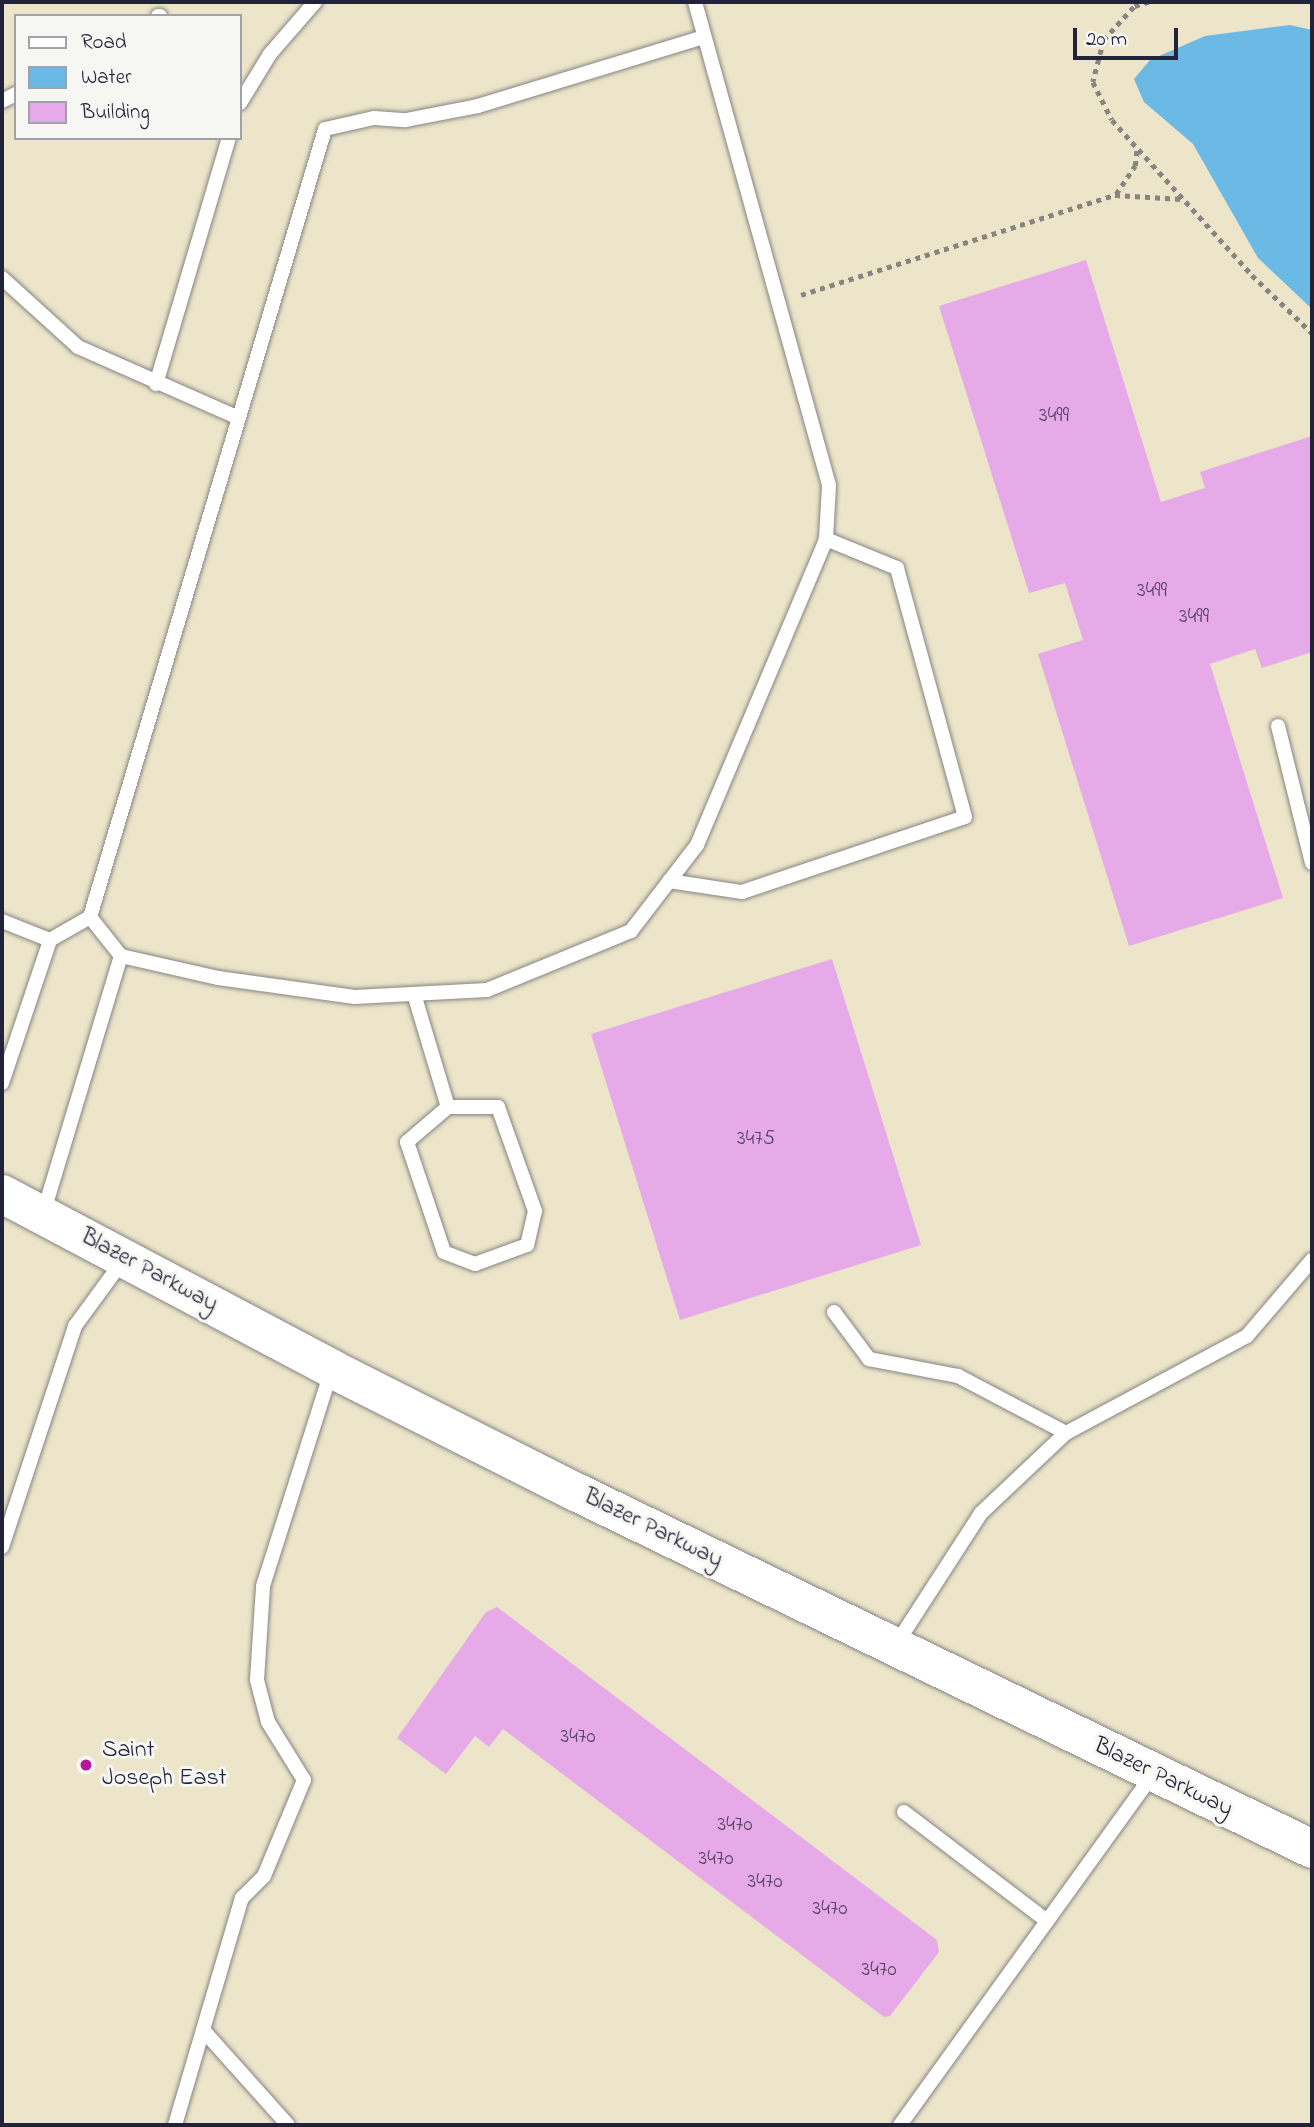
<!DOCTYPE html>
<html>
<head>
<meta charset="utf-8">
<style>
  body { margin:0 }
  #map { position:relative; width:1314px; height:2127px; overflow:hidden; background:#ece5ca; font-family:"Indie Flower",sans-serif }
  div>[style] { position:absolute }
  .water>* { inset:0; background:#6abae5 }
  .building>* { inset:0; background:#e7aae8 }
  .path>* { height:4.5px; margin-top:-2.25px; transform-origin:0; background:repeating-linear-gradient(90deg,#878482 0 5px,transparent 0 10px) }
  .roads { filter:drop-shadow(0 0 2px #878482) drop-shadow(0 0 2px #878482) }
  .lane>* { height:14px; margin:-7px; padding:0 7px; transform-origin:7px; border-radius:7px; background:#fff }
  .secondary>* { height:38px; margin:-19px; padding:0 19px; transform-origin:19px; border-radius:19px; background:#fff }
  .dots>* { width:19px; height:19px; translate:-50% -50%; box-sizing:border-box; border:4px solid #f6f6f2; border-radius:50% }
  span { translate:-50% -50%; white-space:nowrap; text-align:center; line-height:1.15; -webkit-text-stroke:6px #f6f6f2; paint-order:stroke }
  .number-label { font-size:21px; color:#534466 }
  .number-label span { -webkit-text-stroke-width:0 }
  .street-label { font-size:24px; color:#22223b }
  .poi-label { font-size:24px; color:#22223b }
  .left { translate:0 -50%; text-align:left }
  .frame { position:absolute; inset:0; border:4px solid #22223b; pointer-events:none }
  .legend { position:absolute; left:14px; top:14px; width:228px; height:126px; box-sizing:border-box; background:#f6f6f2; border:2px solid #a1a1a9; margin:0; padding:9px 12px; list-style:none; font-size:21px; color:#22223b }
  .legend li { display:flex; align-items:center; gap:14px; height:35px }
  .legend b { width:35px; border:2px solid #a1a1a9 }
  .scale { position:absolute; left:1073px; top:28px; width:105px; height:32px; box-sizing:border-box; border:4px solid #22223b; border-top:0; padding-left:9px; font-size:21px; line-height:24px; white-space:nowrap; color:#22223b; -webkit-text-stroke:5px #f6f6f2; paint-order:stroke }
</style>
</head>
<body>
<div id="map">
  <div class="water">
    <i style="clip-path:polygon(1290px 25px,1312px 30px,1312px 309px,1258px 258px,1193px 144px,1144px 102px,1134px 79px,1150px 60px,1205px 36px)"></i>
  </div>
  <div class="building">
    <i style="clip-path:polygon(1086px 260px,1161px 502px,1205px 488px,1200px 472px,1312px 436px,1312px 652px,1262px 668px,1255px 649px,1210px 664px,1283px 898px,1129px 946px,1038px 654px,1083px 640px,1065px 583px,1029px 593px,939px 306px)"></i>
    <i style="clip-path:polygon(832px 959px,921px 1245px,680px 1320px,591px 1034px)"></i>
    <i style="clip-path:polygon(497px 1607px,937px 1940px,939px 1952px,890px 2016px,884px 2017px,503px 1729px,489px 1747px,475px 1736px,446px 1774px,397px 1738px,486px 1612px)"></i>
  </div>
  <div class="path">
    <i style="left:1149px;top:2px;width:16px;rotate:162deg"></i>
    <i style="left:1134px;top:7px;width:45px;rotate:132.3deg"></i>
    <i style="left:1104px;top:40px;width:43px;rotate:104.7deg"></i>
    <i style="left:1093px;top:82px;width:42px;rotate:63.4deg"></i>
    <i style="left:1112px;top:120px;width:209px;rotate:47.9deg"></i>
    <i style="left:1252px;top:275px;width:83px;rotate:44deg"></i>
    <i style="left:1116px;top:194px;width:34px;rotate:-56deg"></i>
    <i style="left:1135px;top:166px;width:19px;rotate:-84deg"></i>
    <i style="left:801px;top:295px;width:330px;rotate:-17.7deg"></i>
    <i style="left:1115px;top:195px;width:67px;rotate:3.4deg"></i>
  </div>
  <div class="roads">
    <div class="lane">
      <i style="left:158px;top:16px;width:2px"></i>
      <i style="left:2px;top:101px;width:16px;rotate:-27deg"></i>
      <i style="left:240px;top:103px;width:57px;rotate:-58.5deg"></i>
      <i style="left:270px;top:54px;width:69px;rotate:-49.1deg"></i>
      <i style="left:2px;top:278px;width:103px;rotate:42.2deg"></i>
      <i style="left:78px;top:347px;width:174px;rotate:23.8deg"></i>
      <i style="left:156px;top:384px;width:257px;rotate:-73.5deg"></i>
      <i style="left:1278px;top:726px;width:141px;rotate:76.1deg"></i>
      <i style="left:669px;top:881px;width:74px;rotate:8.6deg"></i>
      <i style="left:742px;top:892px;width:235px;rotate:-18.6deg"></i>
      <i style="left:965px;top:817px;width:258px;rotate:-105.3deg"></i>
      <i style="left:897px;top:568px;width:77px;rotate:-157.8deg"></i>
      <i style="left:2px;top:921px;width:52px;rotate:21.6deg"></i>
      <i style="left:121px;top:956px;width:99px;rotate:12.8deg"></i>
      <i style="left:218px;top:978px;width:138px;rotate:7.9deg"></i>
      <i style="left:355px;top:997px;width:132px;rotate:-3deg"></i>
      <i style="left:487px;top:990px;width:156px;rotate:-22.3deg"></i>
      <i style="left:631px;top:931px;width:108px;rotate:-52.5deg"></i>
      <i style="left:697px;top:845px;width:332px;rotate:-67.1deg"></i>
      <i style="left:826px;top:539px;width:54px;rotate:-86.8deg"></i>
      <i style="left:829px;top:485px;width:501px;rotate:-105.51deg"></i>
      <i style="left:414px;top:994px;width:118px;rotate:73.3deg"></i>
      <i style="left:448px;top:1107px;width:50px"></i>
      <i style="left:498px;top:1107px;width:110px;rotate:70.4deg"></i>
      <i style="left:535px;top:1211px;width:35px;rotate:103deg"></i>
      <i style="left:527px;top:1245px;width:55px;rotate:159.9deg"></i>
      <i style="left:475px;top:1264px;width:33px;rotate:-159deg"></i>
      <i style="left:444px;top:1252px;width:116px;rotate:-108.6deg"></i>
      <i style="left:407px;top:1142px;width:54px;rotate:-40.5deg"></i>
      <i style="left:2px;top:1083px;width:151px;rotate:-71.4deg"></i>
      <i style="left:50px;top:940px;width:46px;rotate:-29.9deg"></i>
      <i style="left:90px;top:917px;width:822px;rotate:-73.39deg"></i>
      <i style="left:325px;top:129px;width:50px;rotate:-12.7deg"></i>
      <i style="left:374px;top:118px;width:32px;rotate:4deg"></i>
      <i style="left:406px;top:120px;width:73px;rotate:-11deg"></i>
      <i style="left:478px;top:106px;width:233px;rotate:-17deg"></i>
      <i style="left:43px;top:1214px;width:270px;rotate:-73.2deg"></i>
      <i style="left:121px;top:956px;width:50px;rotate:-128.5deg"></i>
      <i style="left:834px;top:1312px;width:59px;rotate:53.3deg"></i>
      <i style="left:869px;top:1359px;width:91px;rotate:10.8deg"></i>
      <i style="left:958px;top:1376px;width:122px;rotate:27.8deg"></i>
      <i style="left:2px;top:1547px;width:233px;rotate:-71.7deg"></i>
      <i style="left:75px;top:1326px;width:83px;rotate:-53.8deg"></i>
      <i style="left:895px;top:1646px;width:158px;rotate:-57.1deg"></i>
      <i style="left:981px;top:1513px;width:117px;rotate:-43.3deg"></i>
      <i style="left:1066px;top:1433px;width:205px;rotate:-28.2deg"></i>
      <i style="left:1247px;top:1336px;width:100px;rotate:-49.5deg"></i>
      <i style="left:904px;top:1812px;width:180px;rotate:37.3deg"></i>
      <i style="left:203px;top:2030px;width:127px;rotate:48.2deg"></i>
      <i style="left:175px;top:2125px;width:237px;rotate:-73.6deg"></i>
      <i style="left:242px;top:1898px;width:31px;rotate:-45deg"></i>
      <i style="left:264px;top:1876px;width:104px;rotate:-67.4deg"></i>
      <i style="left:304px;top:1780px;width:68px;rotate:-121.8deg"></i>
      <i style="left:268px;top:1722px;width:43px;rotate:-104.7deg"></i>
      <i style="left:257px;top:1680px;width:94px;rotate:-86.3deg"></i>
      <i style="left:263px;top:1586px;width:225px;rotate:-72.4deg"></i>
      <i style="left:900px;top:2125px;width:433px;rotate:-54.2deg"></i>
    </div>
    <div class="secondary">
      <i style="left:2px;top:1194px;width:374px;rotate:27.9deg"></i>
      <i style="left:332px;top:1369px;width:275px;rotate:26.8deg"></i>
      <i style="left:578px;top:1493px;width:816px;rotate:25.87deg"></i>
    </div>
  </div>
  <div class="dots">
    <i style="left:86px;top:1765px;background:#b5179e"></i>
  </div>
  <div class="number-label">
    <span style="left:1054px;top:416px">3499</span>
    <span style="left:1152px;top:591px">3499</span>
    <span style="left:1194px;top:617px">3499</span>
    <span style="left:756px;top:1139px">3475</span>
    <span style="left:578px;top:1737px">3470</span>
    <span style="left:735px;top:1825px">3470</span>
    <span style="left:716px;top:1859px">3470</span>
    <span style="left:765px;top:1882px">3470</span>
    <span style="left:830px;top:1909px">3470</span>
    <span style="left:879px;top:1970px">3470</span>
  </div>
  <div class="street-label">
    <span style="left:149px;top:1271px;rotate:28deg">Blazer Parkway</span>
    <span style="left:653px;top:1529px;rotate:26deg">Blazer Parkway</span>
    <span style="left:1163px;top:1778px;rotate:26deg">Blazer Parkway</span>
  </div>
  <div class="poi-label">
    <span class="left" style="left:102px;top:1765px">Saint<br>Joseph East</span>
  </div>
  <div class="frame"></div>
  <ul class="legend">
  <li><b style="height:9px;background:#fff"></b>Road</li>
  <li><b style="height:19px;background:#6abae5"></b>Water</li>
  <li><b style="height:19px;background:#e7aae8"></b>Building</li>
  </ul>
  <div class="scale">20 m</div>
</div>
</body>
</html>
